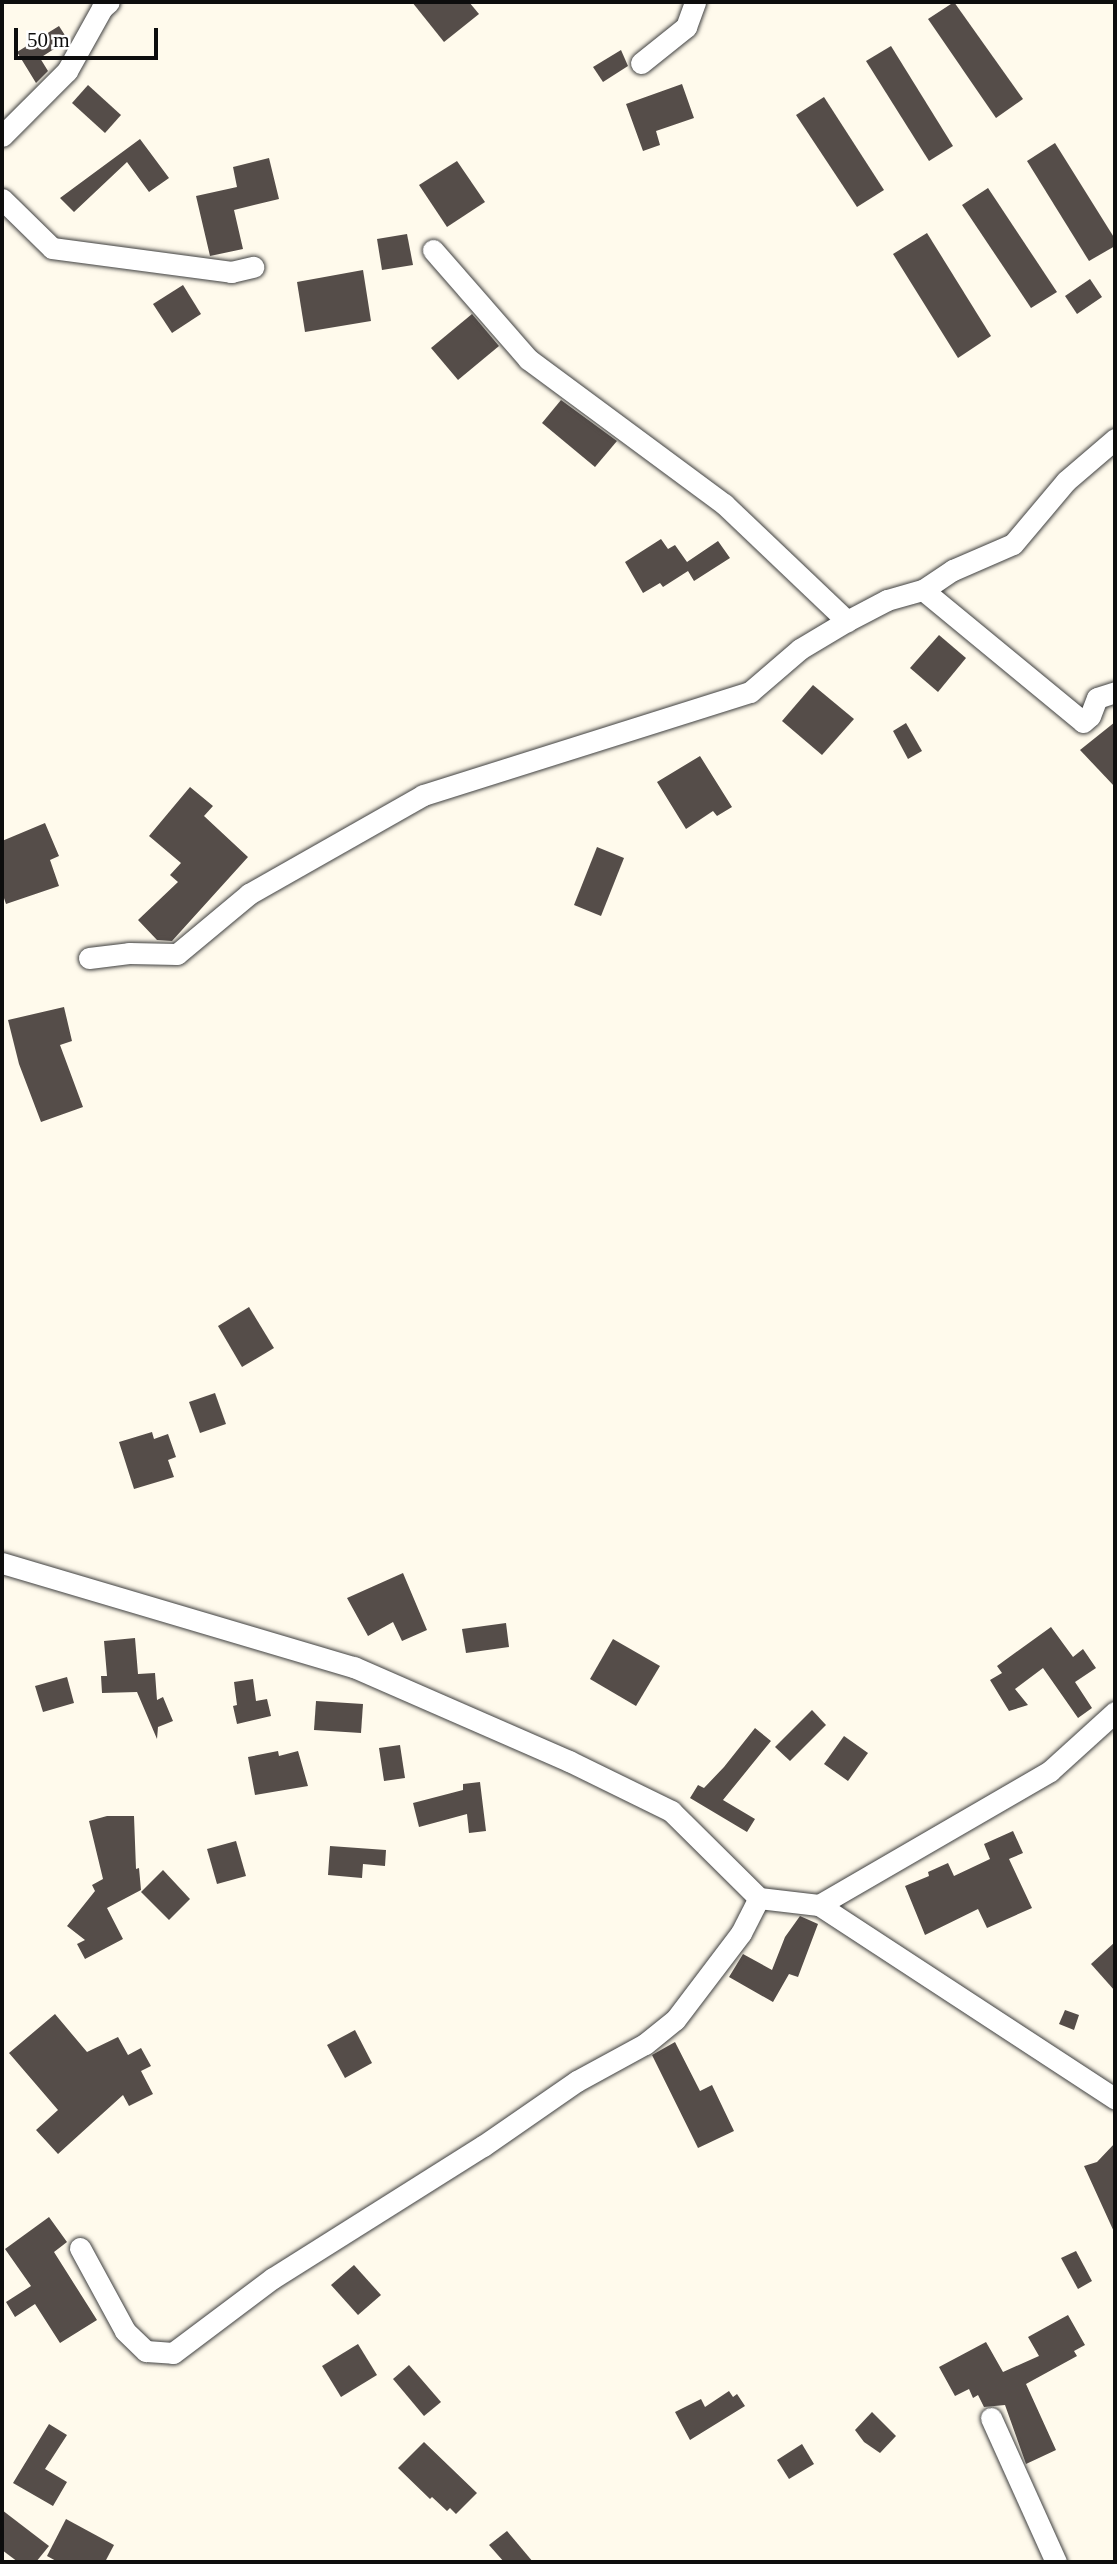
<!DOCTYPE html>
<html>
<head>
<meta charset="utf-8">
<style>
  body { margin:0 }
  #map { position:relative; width:1117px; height:2564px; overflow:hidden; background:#fffaec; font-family:"Times New Roman",serif }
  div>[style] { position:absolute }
  .building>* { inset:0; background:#554d49 }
  .roads { filter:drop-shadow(0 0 2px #404040) drop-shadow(0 0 2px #404040) }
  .street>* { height:21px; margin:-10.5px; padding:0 10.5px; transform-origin:10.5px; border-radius:10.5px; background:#fff }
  span { translate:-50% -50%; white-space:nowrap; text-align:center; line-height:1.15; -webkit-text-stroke:7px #fff; paint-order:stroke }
  .frame { position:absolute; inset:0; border:4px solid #0d0d0d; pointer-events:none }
  .scale { position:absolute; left:14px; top:28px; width:144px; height:32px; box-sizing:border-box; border:4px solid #0d0d0d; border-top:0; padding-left:9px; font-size:21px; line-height:24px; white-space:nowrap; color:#0d0d0d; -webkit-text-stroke:5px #fff; paint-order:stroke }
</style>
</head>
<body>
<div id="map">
  <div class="building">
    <i style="clip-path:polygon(412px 2px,469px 2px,479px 14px,444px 42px)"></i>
    <i style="clip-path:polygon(954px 2px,1023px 99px,996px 118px,928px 19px)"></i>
    <i style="clip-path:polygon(59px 26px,68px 40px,40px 58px,48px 71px,36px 83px,17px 52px)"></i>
    <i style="clip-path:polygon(891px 46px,953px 146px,929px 161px,866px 61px)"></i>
    <i style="clip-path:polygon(621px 50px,628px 66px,603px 82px,593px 67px)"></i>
    <i style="clip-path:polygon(682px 84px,694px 118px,656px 131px,660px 145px,643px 151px,626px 104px)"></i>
    <i style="clip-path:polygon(88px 85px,121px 115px,105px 133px,72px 103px)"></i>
    <i style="clip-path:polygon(824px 97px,884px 190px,857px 207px,796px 115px)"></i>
    <i style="clip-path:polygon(140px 139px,169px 178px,149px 192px,127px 162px,74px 212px,60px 198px)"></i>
    <i style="clip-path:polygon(1055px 143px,1115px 239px,1115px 246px,1089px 261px,1027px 161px)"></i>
    <i style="clip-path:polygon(269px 158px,279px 199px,234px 210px,243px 249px,210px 256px,196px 196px,237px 187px,233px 167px)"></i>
    <i style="clip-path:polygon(457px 161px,485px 202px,447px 227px,419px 185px)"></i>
    <i style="clip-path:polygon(988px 188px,1057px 292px,1031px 308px,962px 205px)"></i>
    <i style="clip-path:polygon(927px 233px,991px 336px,958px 358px,893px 254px)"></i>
    <i style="clip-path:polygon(407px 234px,413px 265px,382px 270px,377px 239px)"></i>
    <i style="clip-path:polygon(363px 270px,371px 321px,305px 332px,297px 282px)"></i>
    <i style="clip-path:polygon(1090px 279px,1102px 297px,1077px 314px,1065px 296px)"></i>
    <i style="clip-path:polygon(183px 285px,201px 314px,172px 333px,153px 304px)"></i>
    <i style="clip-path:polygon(472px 314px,499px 346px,458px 380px,431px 348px)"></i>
    <i style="clip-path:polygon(561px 400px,617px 441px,595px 467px,542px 423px)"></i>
    <i style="clip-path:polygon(661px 539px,668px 549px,675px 545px,687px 562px,718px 541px,730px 558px,694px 581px,688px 571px,663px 587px,660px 583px,643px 593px,625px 562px)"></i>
    <i style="clip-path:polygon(939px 635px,966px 658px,938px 692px,910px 668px)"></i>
    <i style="clip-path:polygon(813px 685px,854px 719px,822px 755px,782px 721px)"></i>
    <i style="clip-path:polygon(1115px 722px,1115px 787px,1080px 750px)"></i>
    <i style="clip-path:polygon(906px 723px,922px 751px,908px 759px,893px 731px)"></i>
    <i style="clip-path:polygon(700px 756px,732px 807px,717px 816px,713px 811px,686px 829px,657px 782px)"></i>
    <i style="clip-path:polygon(190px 787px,213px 806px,204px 816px,248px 857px,172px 941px,157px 940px,138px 920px,178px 882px,170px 875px,181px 863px,149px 836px)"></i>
    <i style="clip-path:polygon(45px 823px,59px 856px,50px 860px,59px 886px,6px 904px,2px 892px,2px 841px)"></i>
    <i style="clip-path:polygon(597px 847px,624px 858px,601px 916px,574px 905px)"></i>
    <i style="clip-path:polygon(64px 1007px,72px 1041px,60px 1045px,83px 1107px,41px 1122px,19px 1064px,8px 1020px)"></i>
    <i style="clip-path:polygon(249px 1307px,274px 1348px,242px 1367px,218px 1326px)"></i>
    <i style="clip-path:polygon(215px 1393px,226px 1424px,200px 1433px,189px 1402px)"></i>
    <i style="clip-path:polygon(152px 1432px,154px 1439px,168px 1434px,176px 1457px,168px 1460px,174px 1477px,134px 1489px,119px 1442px)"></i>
    <i style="clip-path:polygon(403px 1573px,427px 1630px,402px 1641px,393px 1622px,368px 1636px,347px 1598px)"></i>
    <i style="clip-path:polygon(506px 1623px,509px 1647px,466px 1653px,462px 1629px)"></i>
    <i style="clip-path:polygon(1051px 1627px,1073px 1657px,1083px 1649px,1096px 1668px,1075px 1682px,1092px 1708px,1078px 1718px,1043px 1668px,1015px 1689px,1028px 1705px,1009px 1711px,990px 1680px,1002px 1673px,997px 1666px)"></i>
    <i style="clip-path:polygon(135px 1638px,138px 1674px,155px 1673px,157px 1700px,163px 1697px,173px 1721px,158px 1727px,157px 1739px,137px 1692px,102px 1693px,101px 1676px,107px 1676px,104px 1641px)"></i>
    <i style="clip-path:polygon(613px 1639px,660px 1666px,636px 1706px,590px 1679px)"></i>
    <i style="clip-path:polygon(67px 1677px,74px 1703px,43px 1712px,35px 1686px)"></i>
    <i style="clip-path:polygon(253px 1679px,256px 1701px,267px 1699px,271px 1716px,237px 1724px,233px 1706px,237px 1705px,234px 1682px)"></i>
    <i style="clip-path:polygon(316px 1701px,363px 1704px,361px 1733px,314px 1730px)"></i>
    <i style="clip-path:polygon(812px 1710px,826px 1725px,790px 1761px,775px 1747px)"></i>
    <i style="clip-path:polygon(755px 1728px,771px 1741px,723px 1800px,755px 1819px,747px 1832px,690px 1798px,698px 1785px,704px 1788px,724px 1767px)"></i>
    <i style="clip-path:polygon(844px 1736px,868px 1753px,848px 1781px,824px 1764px)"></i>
    <i style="clip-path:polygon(400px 1745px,405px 1778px,384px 1781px,379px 1748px)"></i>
    <i style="clip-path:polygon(278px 1751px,279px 1756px,298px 1751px,308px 1786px,255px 1795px,248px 1757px)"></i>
    <i style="clip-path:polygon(480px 1782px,486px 1831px,469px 1833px,467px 1814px,419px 1827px,413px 1803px,463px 1790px,463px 1784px)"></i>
    <i style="clip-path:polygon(107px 1816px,134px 1816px,136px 1869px,139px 1868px,141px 1890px,107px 1908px,123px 1939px,85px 1959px,77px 1944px,85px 1940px,67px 1926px,95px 1891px,92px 1885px,103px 1879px,89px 1821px)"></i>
    <i style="clip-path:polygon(1013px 1831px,1023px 1853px,1009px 1859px,1032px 1908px,987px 1928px,978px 1909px,925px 1935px,905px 1886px,929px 1876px,928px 1872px,948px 1863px,954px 1876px,990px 1859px,984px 1844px)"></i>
    <i style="clip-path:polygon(236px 1841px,246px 1876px,217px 1884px,207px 1849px)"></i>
    <i style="clip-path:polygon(330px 1846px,386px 1850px,385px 1866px,363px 1864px,362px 1878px,328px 1875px)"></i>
    <i style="clip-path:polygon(163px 1870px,190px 1899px,169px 1920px,141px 1892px)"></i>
    <i style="clip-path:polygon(800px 1916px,818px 1924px,798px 1977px,789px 1974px,773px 2002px,729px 1977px,743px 1954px,772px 1970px,785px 1937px)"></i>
    <i style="clip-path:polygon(1115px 1942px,1115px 1991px,1091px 1964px)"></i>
    <i style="clip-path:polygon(1065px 2010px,1079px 2015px,1074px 2030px,1059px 2024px)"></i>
    <i style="clip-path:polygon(55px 2014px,87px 2052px,118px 2037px,128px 2055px,141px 2048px,151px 2066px,141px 2071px,153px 2094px,129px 2106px,123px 2095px,58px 2154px,36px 2130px,58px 2110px,9px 2053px)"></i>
    <i style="clip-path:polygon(355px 2030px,372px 2063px,345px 2078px,327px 2045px)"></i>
    <i style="clip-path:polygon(675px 2042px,700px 2091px,712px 2085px,734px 2131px,698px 2148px,652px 2055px)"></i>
    <i style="clip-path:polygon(1115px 2143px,1115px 2234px,1084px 2166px,1097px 2162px)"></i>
    <i style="clip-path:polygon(49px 2217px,67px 2242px,54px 2252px,97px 2320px,60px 2343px,35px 2304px,15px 2317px,6px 2302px,31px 2286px,5px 2249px)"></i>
    <i style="clip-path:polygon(1076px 2251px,1092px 2281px,1078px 2289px,1061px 2258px)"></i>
    <i style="clip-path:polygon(354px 2265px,381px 2295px,358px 2315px,331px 2285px)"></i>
    <i style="clip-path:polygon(1068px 2315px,1085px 2345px,1074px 2351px,1077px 2356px,1026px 2384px,1056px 2450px,1026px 2464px,1005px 2405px,984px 2407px,978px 2395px,973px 2398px,969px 2389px,955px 2396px,939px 2367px,986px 2342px,1003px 2372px,1039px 2356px,1028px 2337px)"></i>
    <i style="clip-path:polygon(358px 2344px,377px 2375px,341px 2397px,322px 2366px)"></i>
    <i style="clip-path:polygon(409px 2365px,441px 2402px,424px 2416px,393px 2379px)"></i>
    <i style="clip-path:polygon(729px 2391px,733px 2397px,737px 2394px,745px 2406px,690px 2440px,675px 2412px,701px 2399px,705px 2407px)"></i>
    <i style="clip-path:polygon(872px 2412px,896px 2436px,880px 2453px,864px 2442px,855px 2430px)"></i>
    <i style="clip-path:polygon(49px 2424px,67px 2435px,45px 2469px,67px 2482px,53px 2506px,13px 2483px)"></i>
    <i style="clip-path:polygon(424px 2442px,477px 2493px,456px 2514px,450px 2508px,447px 2511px,432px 2497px,430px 2499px,398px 2468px)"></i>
    <i style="clip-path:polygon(802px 2444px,814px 2464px,789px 2479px,777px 2460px)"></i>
    <i style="clip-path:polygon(2px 2510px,49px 2546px,36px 2562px,18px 2562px,2px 2550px)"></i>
    <i style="clip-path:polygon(66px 2519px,114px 2545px,105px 2562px,58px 2562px,47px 2556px)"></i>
    <i style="clip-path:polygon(507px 2531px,533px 2562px,504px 2562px,489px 2545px)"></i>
  </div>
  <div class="roads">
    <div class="street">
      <i style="left:641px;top:63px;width:58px;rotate:-38.7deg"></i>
      <i style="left:686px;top:27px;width:27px;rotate:-70deg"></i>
      <i style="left:2px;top:136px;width:92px;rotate:-45deg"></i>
      <i style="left:67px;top:71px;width:72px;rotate:-60.9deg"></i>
      <i style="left:102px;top:8px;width:9px;rotate:-41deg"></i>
      <i style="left:2px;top:199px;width:70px;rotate:44.4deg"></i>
      <i style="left:52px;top:248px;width:181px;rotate:7.6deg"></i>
      <i style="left:231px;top:272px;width:23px;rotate:-13deg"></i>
      <i style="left:433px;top:250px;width:145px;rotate:48.9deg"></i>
      <i style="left:528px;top:359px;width:244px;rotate:36.5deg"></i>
      <i style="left:724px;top:504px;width:170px;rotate:43.6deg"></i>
      <i style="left:923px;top:590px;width:207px;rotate:39.5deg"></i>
      <i style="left:1083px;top:722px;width:9px;rotate:-41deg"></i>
      <i style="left:1090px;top:716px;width:19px;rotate:-69deg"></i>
      <i style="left:1097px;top:698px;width:19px;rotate:-18deg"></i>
      <i style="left:89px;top:958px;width:40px;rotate:-7.1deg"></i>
      <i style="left:129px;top:953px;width:48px;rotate:1.2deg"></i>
      <i style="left:177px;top:954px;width:94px;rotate:-39.8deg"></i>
      <i style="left:249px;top:894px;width:200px;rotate:-29.6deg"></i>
      <i style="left:423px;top:795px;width:343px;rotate:-17.5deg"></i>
      <i style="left:750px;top:692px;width:66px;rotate:-40.7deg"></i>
      <i style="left:800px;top:649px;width:55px;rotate:-30.8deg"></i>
      <i style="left:847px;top:621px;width:45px;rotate:-27.7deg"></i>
      <i style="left:887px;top:600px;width:37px;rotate:-16deg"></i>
      <i style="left:923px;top:590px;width:36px;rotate:-34deg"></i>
      <i style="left:953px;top:570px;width:65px;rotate:-23.4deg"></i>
      <i style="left:1013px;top:544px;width:82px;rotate:-49.9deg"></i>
      <i style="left:1066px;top:481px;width:65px;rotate:-40.6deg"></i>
      <i style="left:2px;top:1563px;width:367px;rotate:16.5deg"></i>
      <i style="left:354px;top:1667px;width:235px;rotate:23.6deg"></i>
      <i style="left:569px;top:1761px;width:114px;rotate:26.1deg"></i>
      <i style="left:671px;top:1811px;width:124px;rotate:44.7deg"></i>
      <i style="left:759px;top:1898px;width:60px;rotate:6.7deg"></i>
      <i style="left:819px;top:1905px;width:354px;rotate:33.2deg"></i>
      <i style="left:819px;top:1905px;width:267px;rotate:-30.1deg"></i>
      <i style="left:1050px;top:1771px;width:88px;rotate:-42.2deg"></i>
      <i style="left:80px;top:2248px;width:94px;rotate:61.5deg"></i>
      <i style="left:125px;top:2331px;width:29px;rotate:44deg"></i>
      <i style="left:146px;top:2351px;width:27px;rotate:4deg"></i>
      <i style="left:173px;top:2353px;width:125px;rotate:-36.9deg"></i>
      <i style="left:273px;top:2278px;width:248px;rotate:-32.2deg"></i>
      <i style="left:483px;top:2146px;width:114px;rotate:-34.7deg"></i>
      <i style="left:577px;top:2081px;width:77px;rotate:-28.6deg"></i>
      <i style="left:645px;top:2044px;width:38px;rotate:-39deg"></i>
      <i style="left:675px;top:2020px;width:109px;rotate:-52.8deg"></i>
      <i style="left:741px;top:1933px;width:39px;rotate:-63deg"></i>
      <i style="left:991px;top:2418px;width:158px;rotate:65.7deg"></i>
    </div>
  </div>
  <div class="frame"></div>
  <div class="scale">50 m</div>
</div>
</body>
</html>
